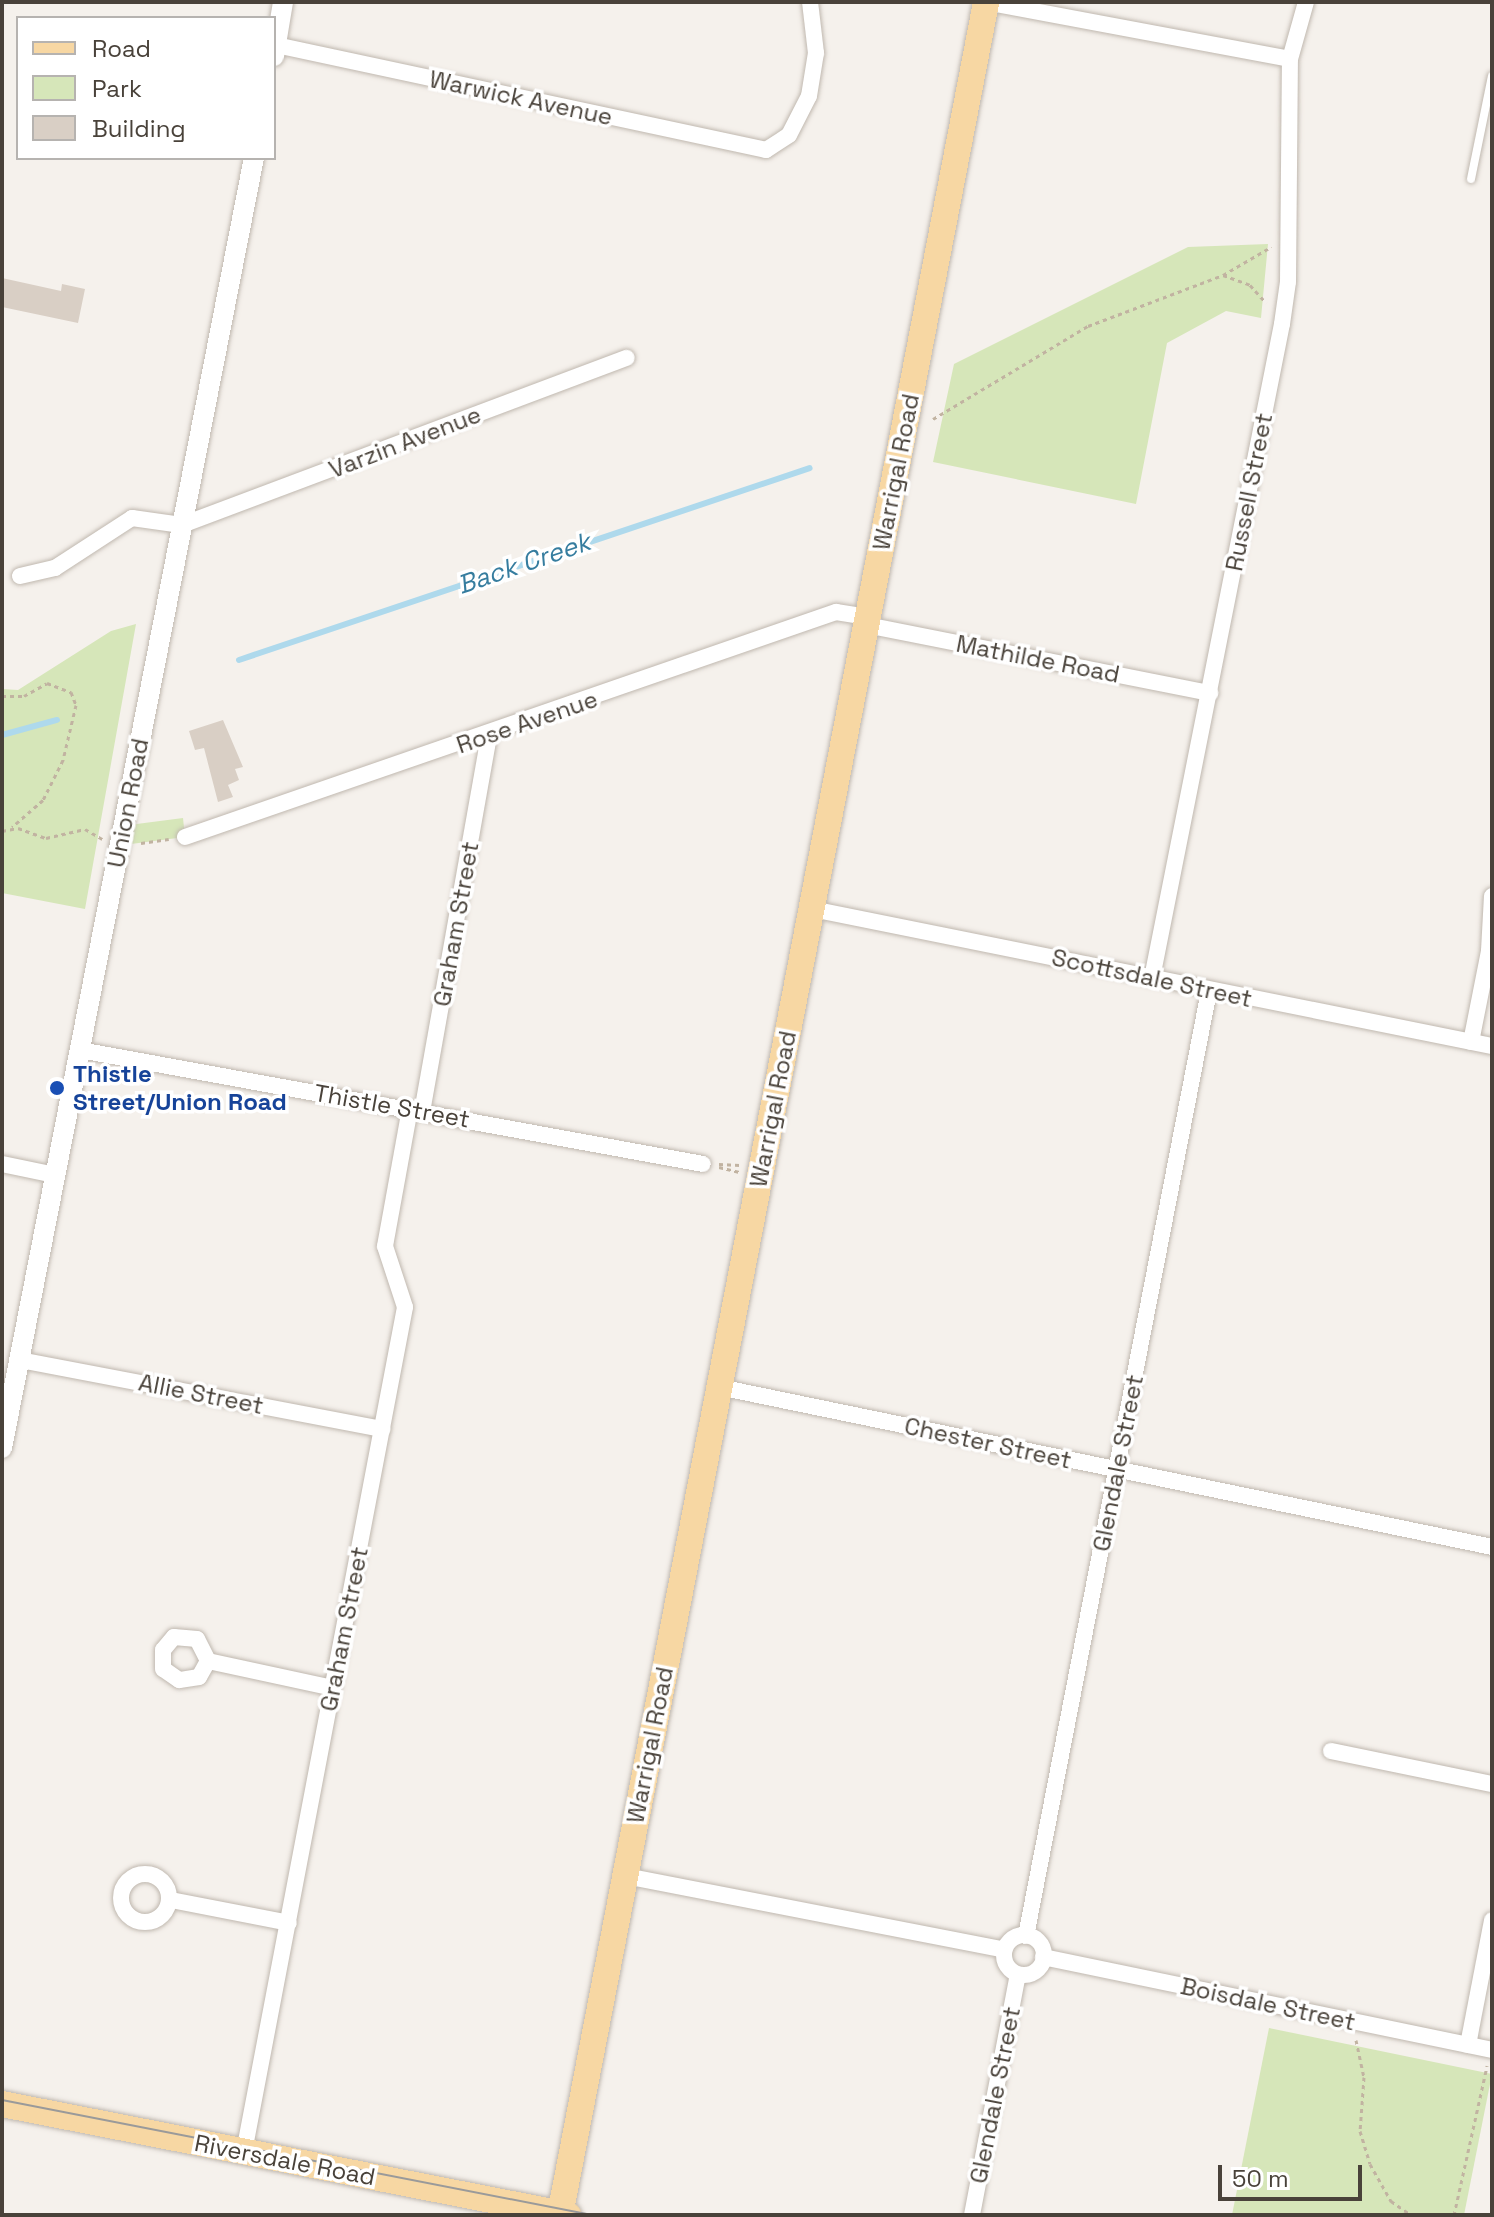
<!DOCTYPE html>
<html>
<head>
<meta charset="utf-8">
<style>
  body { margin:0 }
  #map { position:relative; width:1494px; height:2217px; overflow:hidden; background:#f5f1ec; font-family:"Space Grotesk",sans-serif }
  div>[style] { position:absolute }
  .green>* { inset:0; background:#d6e6b9 }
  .stream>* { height:6px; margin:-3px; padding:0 3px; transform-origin:3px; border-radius:3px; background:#aed9ec }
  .building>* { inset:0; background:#d9cfc5 }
  .path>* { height:3px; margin-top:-1.5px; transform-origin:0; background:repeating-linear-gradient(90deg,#c1b3a1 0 4px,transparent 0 8px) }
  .roads { filter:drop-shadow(0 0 2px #c0b8af) drop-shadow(0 0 2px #c0b8af) }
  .service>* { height:8px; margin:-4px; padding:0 4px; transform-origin:4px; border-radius:4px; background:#fff }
  .minor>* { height:16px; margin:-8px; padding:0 8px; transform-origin:8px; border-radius:8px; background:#fff }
  .minor>.ring { margin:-8px; padding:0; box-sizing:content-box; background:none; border:16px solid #fff; border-radius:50% }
  .tertiary>* { height:20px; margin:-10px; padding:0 10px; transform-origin:10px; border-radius:10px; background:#fff }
  .primary>* { height:26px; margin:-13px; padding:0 13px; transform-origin:13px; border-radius:13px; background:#f7d7a3 }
  .tram>* { height:2px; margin:-1px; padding:0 1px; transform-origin:1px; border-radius:1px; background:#9a9a9a }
  .dots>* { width:22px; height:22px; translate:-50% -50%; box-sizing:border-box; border:4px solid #fff; border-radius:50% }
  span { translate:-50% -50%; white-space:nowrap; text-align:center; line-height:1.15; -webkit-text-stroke:7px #fff; paint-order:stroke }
  .street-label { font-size:24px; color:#49423a }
  .transit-label { font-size:24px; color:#164399; font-weight:700 }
  .left { translate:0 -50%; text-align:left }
  .water-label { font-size:26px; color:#367d9f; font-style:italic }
  .frame { position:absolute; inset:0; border:4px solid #49423a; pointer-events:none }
  .legend { position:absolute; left:16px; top:16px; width:260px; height:144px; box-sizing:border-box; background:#fff; border:2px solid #b6b3b0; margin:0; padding:10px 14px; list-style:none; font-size:24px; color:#49423a }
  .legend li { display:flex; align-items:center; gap:16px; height:40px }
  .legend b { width:40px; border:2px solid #b6b3b0 }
  .scale { position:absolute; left:1218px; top:2165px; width:144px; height:36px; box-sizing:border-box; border:4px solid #49423a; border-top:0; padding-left:10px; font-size:24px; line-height:28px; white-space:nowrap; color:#49423a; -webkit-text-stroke:6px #fff; paint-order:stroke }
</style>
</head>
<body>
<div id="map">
  <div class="green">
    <i style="clip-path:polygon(1268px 244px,1261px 318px,1226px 311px,1167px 343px,1136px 504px,933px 462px,954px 364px,1188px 247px)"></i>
    <i style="clip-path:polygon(136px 624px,85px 909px,2px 893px,2px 689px,18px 690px,111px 631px)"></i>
    <i style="clip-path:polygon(183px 818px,185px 837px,131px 844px,129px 825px)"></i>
    <i style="clip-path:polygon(1269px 2028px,1492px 2074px,1464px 2215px,1232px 2215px)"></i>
  </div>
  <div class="stream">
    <i style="left:239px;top:660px;width:602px;rotate:-18.59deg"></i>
    <i style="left:2px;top:735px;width:57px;rotate:-15.3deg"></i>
  </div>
  <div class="building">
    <i style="clip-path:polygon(2px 278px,61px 291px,62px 284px,85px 289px,78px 323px,2px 307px)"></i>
    <i style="clip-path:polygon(223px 720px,243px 767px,235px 769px,239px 780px,228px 785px,233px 797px,218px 802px,204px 748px,195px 750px,189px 731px)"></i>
  </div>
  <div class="path">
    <i style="left:1223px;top:275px;width:29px;rotate:20deg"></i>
    <i style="left:1250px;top:285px;width:24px;rotate:48deg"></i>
    <i style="left:933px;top:419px;width:181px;rotate:-31deg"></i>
    <i style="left:1088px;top:326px;width:144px;rotate:-20.7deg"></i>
    <i style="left:1223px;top:275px;width:56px;rotate:-30.3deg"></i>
    <i style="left:2px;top:696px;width:22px"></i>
    <i style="left:24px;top:696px;width:26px;rotate:-29deg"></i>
    <i style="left:47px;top:683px;width:26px;rotate:21deg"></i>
    <i style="left:71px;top:692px;width:14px;rotate:69deg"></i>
    <i style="left:76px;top:705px;width:57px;rotate:103.3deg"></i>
    <i style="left:63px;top:760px;width:45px;rotate:116.6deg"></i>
    <i style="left:43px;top:800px;width:41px;rotate:138.9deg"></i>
    <i style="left:2px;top:831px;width:16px;rotate:-11deg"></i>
    <i style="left:18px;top:828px;width:30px;rotate:20deg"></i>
    <i style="left:46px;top:838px;width:40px;rotate:-13deg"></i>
    <i style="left:85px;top:829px;width:20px;rotate:30deg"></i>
    <i style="left:141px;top:843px;width:28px;rotate:-8deg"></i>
    <i style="left:719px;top:1164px;width:21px;rotate:3deg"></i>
    <i style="left:719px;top:1167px;width:21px;rotate:14deg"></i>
    <i style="left:1356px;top:2040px;width:38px;rotate:78deg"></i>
    <i style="left:1364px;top:2077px;width:54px;rotate:94.2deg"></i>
    <i style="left:1360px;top:2131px;width:34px;rotate:73deg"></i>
    <i style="left:1370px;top:2164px;width:43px;rotate:60.4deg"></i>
    <i style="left:1391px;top:2201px;width:24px;rotate:35deg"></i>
    <i style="left:1454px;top:2215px;width:153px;rotate:-77.5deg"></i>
  </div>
  <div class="roads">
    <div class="service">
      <i style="left:1471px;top:179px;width:105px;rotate:-78.5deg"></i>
    </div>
    <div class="minor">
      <i style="left:986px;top:2px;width:309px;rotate:10.6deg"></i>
      <i style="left:276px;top:45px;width:501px;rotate:12.09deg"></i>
      <i style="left:766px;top:150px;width:27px;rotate:-33deg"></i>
      <i style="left:789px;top:135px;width:44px;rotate:-62.9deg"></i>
      <i style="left:809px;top:96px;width:44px;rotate:-80.8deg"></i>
      <i style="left:816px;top:53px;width:51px;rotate:-96.7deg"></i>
      <i style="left:20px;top:576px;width:36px;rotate:-13deg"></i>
      <i style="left:55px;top:568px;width:92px;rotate:-33deg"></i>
      <i style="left:132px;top:518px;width:50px;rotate:8deg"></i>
      <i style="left:182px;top:525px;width:475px;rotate:-20.6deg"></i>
      <i style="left:866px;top:625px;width:351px;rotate:11.2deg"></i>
      <i style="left:185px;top:837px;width:689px;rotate:-19.07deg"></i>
      <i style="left:836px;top:612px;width:32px;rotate:9deg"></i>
      <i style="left:812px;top:909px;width:694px;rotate:11.39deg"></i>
      <i style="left:1152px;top:978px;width:667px;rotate:-78.76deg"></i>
      <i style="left:1282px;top:324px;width:42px;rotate:-81.9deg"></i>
      <i style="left:1288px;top:282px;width:223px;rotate:-89.5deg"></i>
      <i style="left:1290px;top:59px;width:59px;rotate:-74.3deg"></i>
      <i style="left:1471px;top:1042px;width:93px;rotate:-78.8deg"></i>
      <i style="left:1489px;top:951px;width:55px;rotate:-86.9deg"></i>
      <i style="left:80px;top:1050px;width:633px;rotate:10.37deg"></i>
      <i style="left:422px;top:1112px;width:382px;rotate:-79.9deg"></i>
      <i style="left:2px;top:1164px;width:54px;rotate:11.7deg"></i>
      <i style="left:20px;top:1360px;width:369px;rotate:10.8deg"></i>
      <i style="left:719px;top:1387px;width:789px;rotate:11.69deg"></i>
      <i style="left:208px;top:1661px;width:18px;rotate:119deg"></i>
      <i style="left:199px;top:1677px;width:20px;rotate:171deg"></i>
      <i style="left:179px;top:1680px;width:19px;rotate:-145deg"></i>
      <i style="left:163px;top:1669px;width:19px;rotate:-90deg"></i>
      <i style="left:163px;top:1650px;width:17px;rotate:-50deg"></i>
      <i style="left:174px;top:1637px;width:23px;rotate:5deg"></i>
      <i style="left:197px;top:1639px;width:25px;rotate:63deg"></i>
      <i style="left:208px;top:1661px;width:128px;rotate:12.2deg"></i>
      <i style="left:1331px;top:1751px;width:164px;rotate:11.6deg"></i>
      <i class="ring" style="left:121px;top:1874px;width:32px;height:32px"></i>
      <i style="left:625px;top:1876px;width:386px;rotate:11deg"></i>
      <i style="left:171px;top:1900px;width:120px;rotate:11deg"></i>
      <i class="ring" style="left:1004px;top:1935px;width:24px;height:24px"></i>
      <i style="left:1026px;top:1936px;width:963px;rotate:-79.04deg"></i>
      <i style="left:1043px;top:1957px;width:459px;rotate:11.7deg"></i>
      <i style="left:1468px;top:2045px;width:127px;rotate:-79.1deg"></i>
      <i style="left:244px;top:2152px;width:860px;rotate:-79.21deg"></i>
      <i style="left:405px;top:1307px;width:64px;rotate:-108.2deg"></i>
      <i style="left:385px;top:1246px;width:139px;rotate:-79.7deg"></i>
      <i style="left:972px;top:2215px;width:245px;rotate:-79.2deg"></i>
    </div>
    <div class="tertiary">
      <i style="left:274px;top:56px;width:55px;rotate:-80.5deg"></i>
      <i style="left:2px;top:1448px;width:1314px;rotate:-78.95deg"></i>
    </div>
    <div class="primary">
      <i style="left:2px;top:2104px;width:577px;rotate:11.1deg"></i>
      <i style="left:560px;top:2215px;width:2254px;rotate:-79.1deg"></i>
    </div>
  </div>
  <div class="tram">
    <i style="left:2px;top:2100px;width:601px;rotate:11.03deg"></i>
  </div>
  <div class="dots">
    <i style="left:57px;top:1088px;background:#1a4fb4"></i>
  </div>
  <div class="street-label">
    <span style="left:521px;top:98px;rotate:12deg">Warwick Avenue</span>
    <span style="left:405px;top:442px;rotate:-21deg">Varzin Avenue</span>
    <span style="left:896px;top:472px;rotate:-79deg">Warrigal Road</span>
    <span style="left:1249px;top:492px;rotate:-79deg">Russell Street</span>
    <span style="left:1038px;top:659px;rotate:11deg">Mathilde Road</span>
    <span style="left:527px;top:722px;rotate:-19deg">Rose Avenue</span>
    <span style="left:128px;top:803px;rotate:-79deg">Union Road</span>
    <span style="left:456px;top:924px;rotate:-80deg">Graham Street</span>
    <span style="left:1152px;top:978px;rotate:12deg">Scottsdale Street</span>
    <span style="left:392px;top:1106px;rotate:10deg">Thistle Street</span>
    <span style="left:773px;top:1109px;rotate:-79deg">Warrigal Road</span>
    <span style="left:201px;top:1394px;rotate:11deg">Allie Street</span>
    <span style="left:988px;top:1443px;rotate:12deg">Chester Street</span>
    <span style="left:1118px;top:1463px;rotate:-79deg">Glendale Street</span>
    <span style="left:344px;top:1629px;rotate:-79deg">Graham Street</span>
    <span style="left:650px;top:1745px;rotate:-79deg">Warrigal Road</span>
    <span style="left:1268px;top:2004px;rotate:12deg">Boisdale Street</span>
    <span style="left:995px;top:2095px;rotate:-79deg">Glendale Street</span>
    <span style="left:285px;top:2160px;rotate:11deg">Riversdale Road</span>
  </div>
  <div class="transit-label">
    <span class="left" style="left:73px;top:1088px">Thistle<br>Street/Union Road</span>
  </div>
  <div class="water-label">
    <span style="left:524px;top:564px;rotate:-19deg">Back Creek</span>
  </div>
  <div class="frame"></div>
  <ul class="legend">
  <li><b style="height:10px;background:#f7d7a3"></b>Road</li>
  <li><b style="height:22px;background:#d6e6b9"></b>Park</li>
  <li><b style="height:22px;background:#d9cfc5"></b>Building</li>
  </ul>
  <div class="scale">50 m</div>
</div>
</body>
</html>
